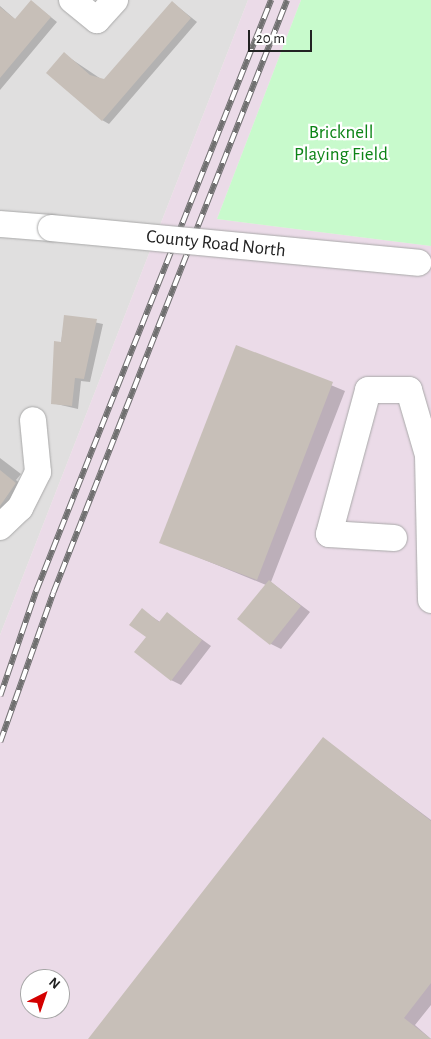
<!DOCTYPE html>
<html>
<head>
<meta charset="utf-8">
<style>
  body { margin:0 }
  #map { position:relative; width:431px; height:1039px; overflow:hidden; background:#f2efe9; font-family:"Alegreya Sans",sans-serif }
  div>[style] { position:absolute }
  .residential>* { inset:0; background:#e0dfdf }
  .industrial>* { inset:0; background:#ebdbe8 }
  .park>* { inset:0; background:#c8facc }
  .shadow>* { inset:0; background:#0003 }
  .building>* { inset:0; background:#c7bfb8 }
  .roads { filter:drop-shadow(0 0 1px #a9a9a9) drop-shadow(0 0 1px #a9a9a9) }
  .minor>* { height:26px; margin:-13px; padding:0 13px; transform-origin:13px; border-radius:13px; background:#fff }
  .rail>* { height:5.5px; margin-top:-2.75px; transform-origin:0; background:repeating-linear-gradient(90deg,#fff 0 11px,#707070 0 22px); box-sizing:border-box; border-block:1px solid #707070 }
  .bridges { filter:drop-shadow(0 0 1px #a9a9a9) drop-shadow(0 0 1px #a9a9a9) }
  .minor-bridge>* { height:26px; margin:-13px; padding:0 13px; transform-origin:13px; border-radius:13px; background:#fff }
  span { translate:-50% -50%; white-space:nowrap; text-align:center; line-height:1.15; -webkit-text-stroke:4.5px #fff; paint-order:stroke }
  .park-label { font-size:19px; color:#0c8416 }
  .street-label { font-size:19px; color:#222 }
  .north { position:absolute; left:20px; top:969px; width:50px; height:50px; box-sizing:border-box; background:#fff; border:1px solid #a7a7a7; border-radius:50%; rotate:41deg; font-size:14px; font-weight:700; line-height:20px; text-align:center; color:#222 }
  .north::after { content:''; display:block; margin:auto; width:18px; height:22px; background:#d40000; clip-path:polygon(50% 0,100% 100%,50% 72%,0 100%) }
  .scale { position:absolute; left:248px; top:30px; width:64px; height:22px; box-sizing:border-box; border:2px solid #222; border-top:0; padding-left:6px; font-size:15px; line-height:18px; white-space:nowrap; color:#222; -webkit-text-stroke:4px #fff; paint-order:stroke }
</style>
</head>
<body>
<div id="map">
  <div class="residential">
    <i style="clip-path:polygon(0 0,248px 0,0 635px)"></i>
  </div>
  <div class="industrial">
    <i style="clip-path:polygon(evenodd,248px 0,301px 0,217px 219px,431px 246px,431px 1039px,0 1039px,0 635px,248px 0,30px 979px,60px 979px,60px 1009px,30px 1009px,30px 979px)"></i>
  </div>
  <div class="park">
    <i style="clip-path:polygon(301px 0,431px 0,431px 246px,217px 219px)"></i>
  </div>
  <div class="shadow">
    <i style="clip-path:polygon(31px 1px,57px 22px,0 90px,0 6px,16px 20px)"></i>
    <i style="clip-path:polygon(172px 2px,197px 22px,109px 124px,102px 120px,64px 54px,104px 81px)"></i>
    <i style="clip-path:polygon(65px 316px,103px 324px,90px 382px,81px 381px,78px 409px,52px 403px)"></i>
    <i style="clip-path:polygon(237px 346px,345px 391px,271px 582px,310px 612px,281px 649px,271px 644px,266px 585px,161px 542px)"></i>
    <i style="clip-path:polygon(0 458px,21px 474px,16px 480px,30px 492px,0 511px)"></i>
    <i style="clip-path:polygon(142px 610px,160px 622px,167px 614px,211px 646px,181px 685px,171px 680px,148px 637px)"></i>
    <i style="clip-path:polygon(323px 739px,431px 820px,431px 1005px,415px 1025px,431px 1039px,89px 1039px)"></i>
  </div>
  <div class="building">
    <i style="clip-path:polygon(31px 0,51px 17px,0 78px,0 7px,15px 19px)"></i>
    <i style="clip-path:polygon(172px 1px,191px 18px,102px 121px,46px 73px,64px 52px,90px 75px,104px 79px)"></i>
    <i style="clip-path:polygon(64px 315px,97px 319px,84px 379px,75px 378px,72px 406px,51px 404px,54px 341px,61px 342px)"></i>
    <i style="clip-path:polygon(236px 345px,333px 382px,257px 580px,159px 543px)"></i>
    <i style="clip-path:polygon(0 470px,16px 483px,0 506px)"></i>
    <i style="clip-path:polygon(269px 580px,301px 606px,270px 645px,237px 619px)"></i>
    <i style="clip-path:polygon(142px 608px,159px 622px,167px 612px,202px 640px,171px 681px,134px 652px,146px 637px,129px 625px)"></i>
    <i style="clip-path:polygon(323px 737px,431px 821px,431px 983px,404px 1018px,431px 1039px,88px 1039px)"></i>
  </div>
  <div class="roads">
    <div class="minor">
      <i style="left:72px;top:0;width:32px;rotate:39deg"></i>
      <i style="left:97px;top:20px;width:27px;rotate:-48deg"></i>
      <i style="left:0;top:224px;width:51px;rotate:4.5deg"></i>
      <i style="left:0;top:527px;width:28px;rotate:-44deg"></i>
      <i style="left:20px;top:508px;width:40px;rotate:-63.4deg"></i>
      <i style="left:38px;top:472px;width:52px;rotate:-95.5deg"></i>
      <i style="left:394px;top:538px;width:65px;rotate:-176.5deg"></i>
      <i style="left:329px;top:534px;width:149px;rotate:-74.8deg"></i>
      <i style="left:368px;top:390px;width:41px"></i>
      <i style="left:409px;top:390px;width:68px;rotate:73.7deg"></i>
      <i style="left:428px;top:455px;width:145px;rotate:88.8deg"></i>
    </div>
  </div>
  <div class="rail">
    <i style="left:0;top:696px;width:111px;rotate:-71.1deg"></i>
    <i style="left:36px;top:591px;width:636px;rotate:-68.32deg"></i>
    <i style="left:0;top:742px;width:158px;rotate:-70.4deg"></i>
    <i style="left:53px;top:593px;width:637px;rotate:-68.47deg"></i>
  </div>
  <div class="bridges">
    <div class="minor-bridge">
      <i style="left:51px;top:228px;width:369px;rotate:5.4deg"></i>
    </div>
  </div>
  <div class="park-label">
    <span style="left:341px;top:144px">Bricknell<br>Playing Field</span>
  </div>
  <div class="street-label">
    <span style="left:216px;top:244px;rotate:6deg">County Road North</span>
  </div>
  <div class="north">N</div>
  <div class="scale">20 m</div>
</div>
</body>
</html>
